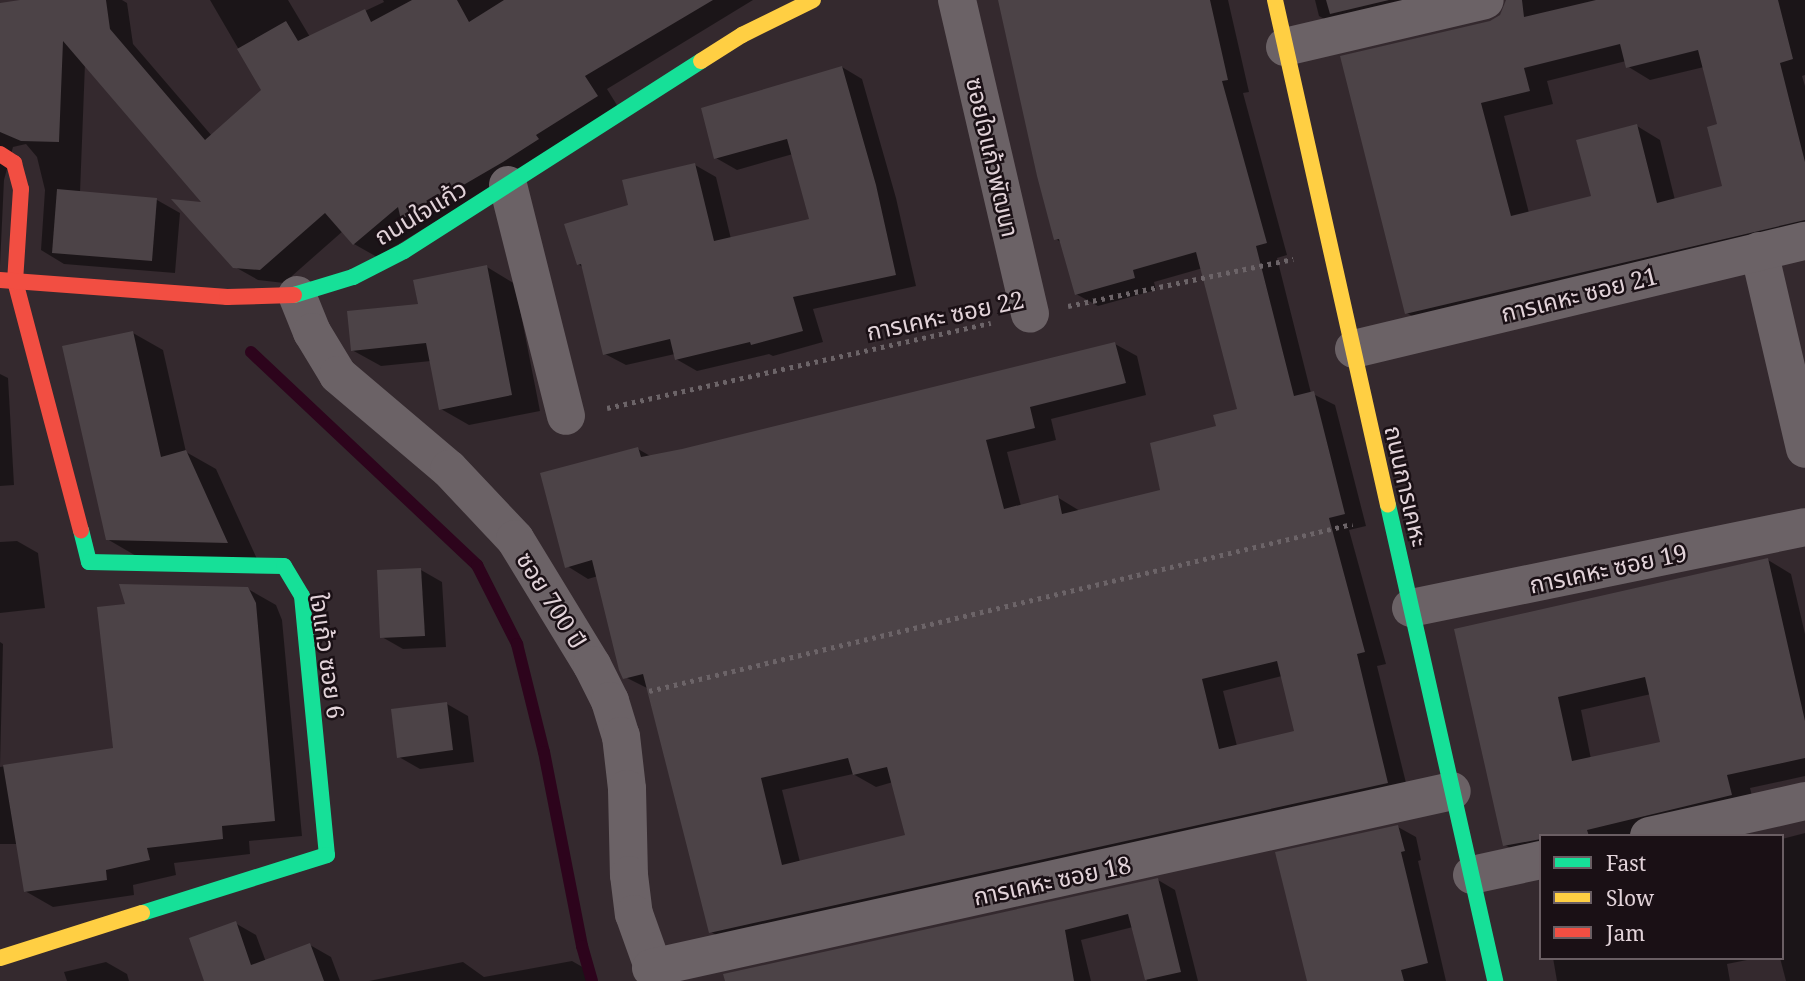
<!DOCTYPE html>
<html>
<head>
<meta charset="utf-8">
<style>
  body { margin:0 }
  #map { position:relative; width:1805px; height:981px; overflow:hidden; background:#34292e; font-family:"Noto Serif","Noto Sans Thai",serif }
  div>[style] { position:absolute }
  .shadow>* { inset:0; background:#0007 }
  .stream>* { height:12px; margin:-6px; padding:0 6px; transform-origin:6px; border-radius:6px; background:#2d041c }
  .building>* { inset:0; background:#4c4347 }
  .path>* { height:4.5px; margin-top:-2.25px; transform-origin:0; background:repeating-linear-gradient(90deg,#6c6468 0 3.5px,transparent 0 8.5px) }
  .street>* { height:38px; margin:-19px; padding:0 19px; transform-origin:19px; border-radius:19px; background:#6b6266 }
  .fast>* { height:16px; margin:-8px; padding:0 8px; transform-origin:8px; border-radius:8px; background:#16e098 }
  .slow>* { height:16px; margin:-8px; padding:0 8px; transform-origin:8px; border-radius:8px; background:#ffcf43 }
  .jam>* { height:16px; margin:-8px; padding:0 8px; transform-origin:8px; border-radius:8px; background:#f24e42 }
  span { translate:-50% -50%; white-space:nowrap; text-align:center; line-height:1.15; -webkit-text-stroke:5px #1a1015; paint-order:stroke }
  .street-label { font-size:24px; color:#e2d3d9 }
  .legend { position:absolute; left:1539px; top:834px; width:245px; height:126px; box-sizing:border-box; background:#1a1015; border:2px solid #6a5e63; margin:0; padding:9px 12px; list-style:none; font-size:21px; color:#e2d3d9 }
  .legend li { display:flex; align-items:center; gap:14px; height:35px }
  .legend b { width:35px; border:2px solid #6a5e63 }
</style>
</head>
<body>
<div id="map">
  <div class="shadow">
    <i style="clip-path:polygon(32px 0,122px 0,127px 3px,133px 44px,212px 136px,263px 91px,210px 0,288px 0,310px 37px,384px 2px,383px 0,753px 0,607px 89px,620px 110px,377px 257px,354px 244px,343px 231px,284px 283px,258px 280px,235px 267px,205px 204px,85px 64px,80px 193px,157px 200px,180px 213px,175px 273px,64px 264px,41px 250px,45px 190px,37px 157px,26px 144px,13px 147px,4px 180px,0 266px,0 5px)"></i>
    <i style="clip-path:polygon(evenodd,999px 0,1228px 0,1249px 92px,1243px 93px,1287px 255px,1277px 258px,1311px 393px,1335px 405px,1366px 526px,1349px 530px,1386px 664px,1377px 666px,1409px 795px,732px 944px,711px 932px,649px 689px,625px 677px,598px 576px,588px 579px,567px 566px,638px 449px,652px 457px,1115px 344px,1137px 356px,1146px 395px,1051px 419px,1056px 440px,1007px 452px,1021px 506px,1057px 497px,1080px 511px,1163px 491px,1218px 427px,1239px 411px,1203px 268px,1154px 282px,1156px 290px,1098px 306px,1076px 294px,1062px 243px,1056px 239px,999px 0,1282px 676px,1296px 732px,1237px 746px,1223px 691px,1282px 676px,999px 0,853px 774px,876px 787px,893px 782px,907px 836px,800px 862px,782px 790px,853px 774px)"></i>
    <i style="clip-path:polygon(1315px 0,1466px 0,1342px 29px,1319px 16px)"></i>
    <i style="clip-path:polygon(evenodd,1508px 0,1805px 0,1805px 75px,1802px 76px,1805px 86px,1805px 237px,1430px 327px,1407px 313px,1491px 23px,1501px 18px,1508px 0,1626px 61px,1627px 66px,1650px 80px,1704px 67px,1719px 125px,1723px 188px,1675px 200px,1660px 140px,1637px 126px,1593px 197px,1529px 213px,1504px 116px,1553px 104px,1547px 81px,1626px 61px)"></i>
    <i style="clip-path:polygon(842px 67px,862px 79px,896px 198px,916px 286px,813px 309px,823px 342px,773px 356px,769px 354px,697px 371px,676px 359px,675px 354px,626px 365px,605px 354px,584px 268px,578px 264px,630px 206px,695px 165px,716px 177px,731px 239px,811px 220px,793px 154px,737px 170px,716px 158px)"></i>
    <i style="clip-path:polygon(487px 267px,515px 284px,540px 411px,469px 425px,441px 409px,431px 361px,381px 366px,352px 350px)"></i>
    <i style="clip-path:polygon(133px 333px,163px 350px,186px 452px,216px 469px,257px 559px,138px 557px,107px 539px)"></i>
    <i style="clip-path:polygon(0 374px,8px 378px,14px 485px,0 486px)"></i>
    <i style="clip-path:polygon(17px 541px,38px 553px,45px 608px,0 613px,0 542px)"></i>
    <i style="clip-path:polygon(evenodd,1768px 560px,1791px 574px,1805px 634px,1805px 776px,1750px 788px,1755px 808px,1656px 836px,1541px 836px,1541px 856px,1528px 858px,1505px 845px,1456px 630px,1768px 560px,1651px 694px,1662px 743px,1591px 759px,1581px 710px,1651px 694px)"></i>
    <i style="clip-path:polygon(421px 570px,442px 582px,446px 647px,403px 649px,382px 637px)"></i>
    <i style="clip-path:polygon(248px 589px,276px 605px,282px 620px,302px 836px,249px 841px,250px 854px,174px 863px,176px 875px,133px 885px,134px 895px,53px 907px,25px 891px,19px 844px,0 844px,0 767px,115px 750px)"></i>
    <i style="clip-path:polygon(0 642px,3px 644px,0 766px)"></i>
    <i style="clip-path:polygon(447px 704px,468px 716px,474px 762px,420px 769px,399px 757px)"></i>
    <i style="clip-path:polygon(1398px 827px,1416px 837px,1421px 860px,1418px 861px,1446px 981px,1344px 981px)"></i>
    <i style="clip-path:polygon(1805px 833px,1805px 981px,1786px 981px,1780px 958px,1782px 839px)"></i>
    <i style="clip-path:polygon(1158px 880px,1175px 890px,1198px 981px,1147px 981px,1133px 927px,1081px 940px,1091px 981px,727px 981px)"></i>
    <i style="clip-path:polygon(235px 923px,256px 935px,266px 962px,310px 945px,331px 957px,340px 981px,206px 981px)"></i>
    <i style="clip-path:polygon(1553px 958px,1757px 958px,1727px 964px,1730px 981px,1557px 981px)"></i>
    <i style="clip-path:polygon(572px 961px,593px 973px,595px 981px,369px 981px,463px 962px,484px 977px)"></i>
    <i style="clip-path:polygon(106px 962px,127px 974px,129px 981px,67px 981px,64px 972px)"></i>
  </div>
  <div class="stream">
    <i style="left:251px;top:352px;width:311px;rotate:43.3deg"></i>
    <i style="left:477px;top:565px;width:89px;rotate:63.1deg"></i>
    <i style="left:517px;top:644px;width:111px;rotate:76deg"></i>
    <i style="left:544px;top:752px;width:198px;rotate:78.9deg"></i>
    <i style="left:582px;top:946px;width:36px;rotate:74deg"></i>
  </div>
  <div class="building">
    <i style="clip-path:polygon(20px 0,106px 0,110px 29px,205px 140px,261px 90px,237px 49px,286px 21px,298px 41px,365px 9px,371px 22px,412px 0,457px 0,469px 22px,504px 0,713px 0,585px 76px,598px 96px,536px 135px,539px 139px,503px 162px,441px 198px,439px 194px,401px 220px,398px 207px,353px 245px,325px 213px,260px 270px,233px 268px,171px 199px,201px 202px,63px 41px,59px 142px,21px 141px,0 132px,0 3px)"></i>
    <i style="clip-path:polygon(evenodd,998px 0,1210px 0,1228px 80px,1222px 81px,1267px 243px,1256px 246px,1294px 396px,1314px 391px,1345px 514px,1329px 518px,1365px 652px,1357px 654px,1388px 783px,709px 933px,643px 674px,623px 679px,619px 670px,592px 560px,565px 568px,540px 473px,638px 447px,641px 457px,682px 449px,1115px 342px,1126px 383px,1030px 407px,1035px 428px,986px 440px,1004px 509px,1058px 495px,1062px 514px,1160px 490px,1150px 443px,1216px 426px,1213px 415px,1237px 409px,1196px 252px,1133px 270px,1135px 278px,1075px 295px,1059px 239px,1054px 240px,1037px 176px,998px 0,1277px 661px,1294px 731px,1219px 749px,1202px 679px,1277px 661px,998px 0,848px 758px,853px 775px,887px 767px,905px 835px,782px 865px,761px 778px,848px 758px)"></i>
    <i style="clip-path:polygon(1326px 0,1389px 0,1330px 14px)"></i>
    <i style="clip-path:polygon(evenodd,1506px 0,1522px 0,1524px 17px,1596px 0,1778px 0,1793px 59px,1780px 63px,1805px 162px,1805px 220px,1405px 314px,1340px 56px,1490px 21px,1500px 15px,1506px 0,1620px 44px,1626px 68px,1698px 50px,1717px 124px,1707px 127px,1722px 186px,1657px 203px,1637px 124px,1576px 140px,1591px 196px,1511px 216px,1481px 103px,1530px 91px,1524px 68px,1620px 44px)"></i>
    <i style="clip-path:polygon(842px 66px,876px 185px,896px 275px,793px 297px,803px 331px,751px 345px,750px 342px,675px 360px,670px 339px,603px 355px,581px 264px,577px 265px,564px 224px,628px 205px,622px 180px,695px 163px,714px 241px,809px 219px,787px 139px,714px 159px,701px 108px)"></i>
    <i style="clip-path:polygon(57px 189px,157px 198px,152px 261px,52px 253px)"></i>
    <i style="clip-path:polygon(487px 265px,512px 395px,439px 410px,426px 343px,351px 351px,347px 311px,418px 304px,413px 280px)"></i>
    <i style="clip-path:polygon(133px 331px,161px 457px,186px 450px,228px 543px,106px 540px,62px 346px)"></i>
    <i style="clip-path:polygon(evenodd,1768px 558px,1805px 721px,1805px 758px,1727px 775px,1732px 795px,1587px 830px,1589px 836px,1541px 836px,1541px 839px,1503px 846px,1454px 629px,1768px 558px,1645px 677px,1660px 742px,1572px 761px,1558px 697px,1645px 677px)"></i>
    <i style="clip-path:polygon(421px 568px,425px 636px,380px 638px,377px 570px)"></i>
    <i style="clip-path:polygon(119px 584px,248px 587px,256px 603px,275px 821px,222px 826px,223px 839px,147px 848px,150px 860px,106px 870px,107px 880px,24px 892px,3px 765px,113px 748px,97px 607px,125px 604px)"></i>
    <i style="clip-path:polygon(447px 702px,453px 750px,397px 758px,391px 709px)"></i>
    <i style="clip-path:polygon(1398px 825px,1405px 851px,1401px 852px,1428px 963px,1401px 970px,1404px 981px,1307px 981px,1275px 852px)"></i>
    <i style="clip-path:polygon(1158px 878px,1181px 972px,1145px 980px,1128px 914px,1065px 930px,1074px 981px,725px 981px,723px 974px)"></i>
    <i style="clip-path:polygon(236px 921px,251px 965px,310px 943px,324px 981px,204px 981px,189px 938px)"></i>
  </div>
  <div class="path">
    <i style="left:1068px;top:306px;width:230px;rotate:-11.8deg"></i>
    <i style="left:607px;top:408px;width:393px;rotate:-12.5deg"></i>
    <i style="left:649px;top:691px;width:723px;rotate:-13.36deg"></i>
  </div>
  <div class="street">
    <i style="left:957px;top:0;width:322px;rotate:76.9deg"></i>
    <i style="left:1285px;top:47px;width:205px;rotate:-13.2deg"></i>
    <i style="left:508px;top:185px;width:238px;rotate:75.9deg"></i>
    <i style="left:1759px;top:251px;width:203px;rotate:76.9deg"></i>
    <i style="left:297px;top:295px;width:40px;rotate:68deg"></i>
    <i style="left:312px;top:332px;width:50px;rotate:58.8deg"></i>
    <i style="left:338px;top:375px;width:145px;rotate:40.3deg"></i>
    <i style="left:449px;top:469px;width:96px;rotate:46.7deg"></i>
    <i style="left:515px;top:539px;width:148px;rotate:58.6deg"></i>
    <i style="left:592px;top:665px;width:40px;rotate:63.4deg"></i>
    <i style="left:610px;top:701px;width:37px;rotate:73deg"></i>
    <i style="left:621px;top:736px;width:53px;rotate:83.5deg"></i>
    <i style="left:627px;top:789px;width:86px;rotate:88.7deg"></i>
    <i style="left:629px;top:875px;width:39px;rotate:83deg"></i>
    <i style="left:634px;top:914px;width:71px;rotate:70.3deg"></i>
    <i style="left:1354px;top:349px;width:464px;rotate:-13.5deg"></i>
    <i style="left:1411px;top:608px;width:402px;rotate:-11.6deg"></i>
    <i style="left:1649px;top:836px;width:160px;rotate:-12.6deg"></i>
    <i style="left:1472px;top:875px;width:71px;rotate:-12.3deg"></i>
    <i style="left:651px;top:968px;width:820px;rotate:-12.46deg"></i>
  </div>
  <div class="fast">
    <i style="left:294px;top:295px;width:62px;rotate:-17deg"></i>
    <i style="left:353px;top:277px;width:57px;rotate:-27deg"></i>
    <i style="left:404px;top:251px;width:353px;rotate:-32.6deg"></i>
    <i style="left:1388px;top:505px;width:488px;rotate:77.3deg"></i>
    <i style="left:81px;top:530px;width:33px;rotate:76deg"></i>
    <i style="left:89px;top:562px;width:195px;rotate:1.2deg"></i>
    <i style="left:284px;top:566px;width:35px;rotate:59deg"></i>
    <i style="left:302px;top:596px;width:260px;rotate:84.5deg"></i>
    <i style="left:327px;top:855px;width:194px;rotate:162.6deg"></i>
  </div>
  <div class="slow">
    <i style="left:1275px;top:0;width:517px;rotate:77.39deg"></i>
    <i style="left:701px;top:61px;width:49px;rotate:-32.4deg"></i>
    <i style="left:742px;top:35px;width:79px;rotate:-26.2deg"></i>
    <i style="left:0;top:958px;width:149px;rotate:-17.6deg"></i>
  </div>
  <div class="jam">
    <i style="left:0;top:154px;width:17px;rotate:33deg"></i>
    <i style="left:14px;top:163px;width:27px;rotate:75deg"></i>
    <i style="left:21px;top:189px;width:92px;rotate:93.7deg"></i>
    <i style="left:15px;top:281px;width:258px;rotate:75.2deg"></i>
    <i style="left:0;top:280px;width:228px;rotate:4.3deg"></i>
    <i style="left:227px;top:297px;width:67px;rotate:-1.7deg"></i>
  </div>
  <div class="street-label">
    <span style="left:993px;top:157px;rotate:77deg">ซอยใจแก้วพัฒนา</span>
    <span style="left:420px;top:212px;rotate:-31deg">ถนนใจแก้ว</span>
    <span style="left:1579px;top:294px;rotate:-14deg">การเคหะ ซอย 21</span>
    <span style="left:945px;top:315px;rotate:-12deg">การเคหะ ซอย 22</span>
    <span style="left:1407px;top:486px;rotate:77deg">ถนนการเคหะ</span>
    <span style="left:1608px;top:568px;rotate:-12deg">การเคหะ ซอย 19</span>
    <span style="left:552px;top:600px;rotate:58deg">ซอย 700 ปี</span>
    <span style="left:328px;top:656px;rotate:82deg">ใจแก้ว ซอย 6</span>
    <span style="left:1052px;top:880px;rotate:-12deg">การเคหะ ซอย 18</span>
  </div>
  <ul class="legend">
  <li><b style="height:9px;background:#16e098"></b>Fast</li>
  <li><b style="height:9px;background:#ffcf43"></b>Slow</li>
  <li><b style="height:9px;background:#f24e42"></b>Jam</li>
  </ul>
</div>
</body>
</html>
